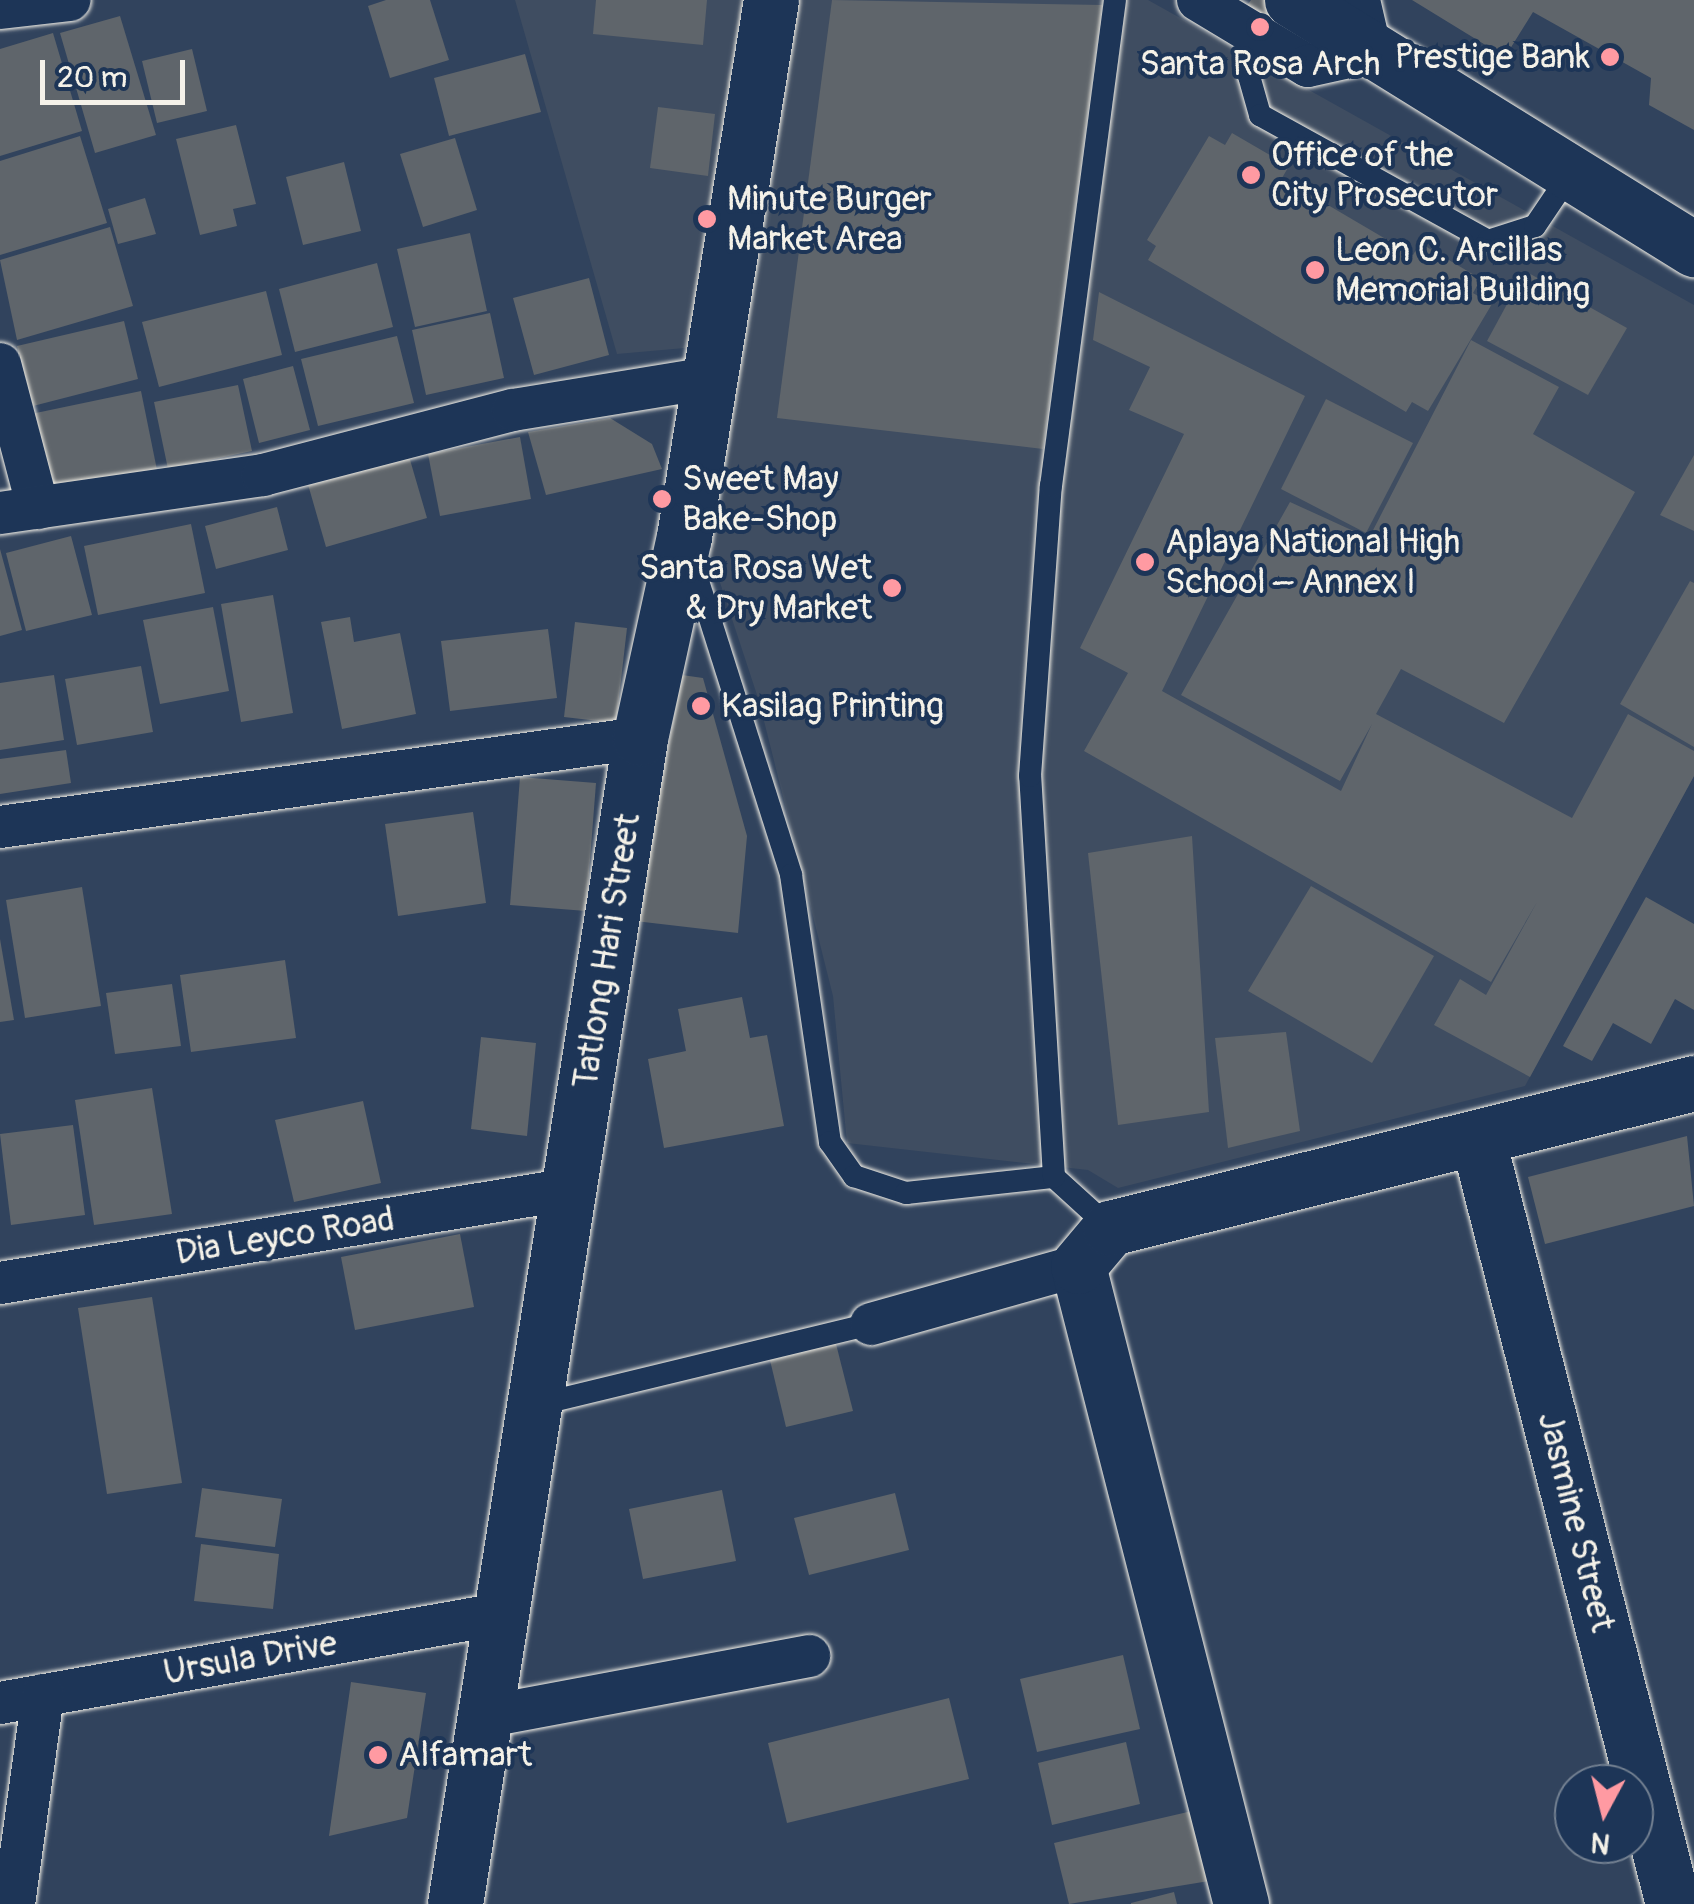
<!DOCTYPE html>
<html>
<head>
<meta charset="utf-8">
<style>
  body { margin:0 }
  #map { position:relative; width:1694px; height:1904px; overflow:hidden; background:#31435d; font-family:Pangolin,sans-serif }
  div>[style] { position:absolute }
  .built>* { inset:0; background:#3f4d61 }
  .building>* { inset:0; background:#5f656b }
  .roads { filter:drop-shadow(0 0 2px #f4f1e8) drop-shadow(0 0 2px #f4f1e8) }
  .service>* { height:22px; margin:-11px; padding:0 11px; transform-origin:11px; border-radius:11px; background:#1d3557 }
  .minor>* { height:42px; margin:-21px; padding:0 21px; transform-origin:21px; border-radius:21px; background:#1d3557 }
  .tertiary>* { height:55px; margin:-27.5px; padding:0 27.5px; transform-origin:27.5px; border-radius:27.5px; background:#1d3557 }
  .secondary>* { height:55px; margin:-27.5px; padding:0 27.5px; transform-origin:27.5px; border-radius:27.5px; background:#1d3557 }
  .dots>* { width:28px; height:28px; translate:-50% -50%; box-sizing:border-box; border:5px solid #1d3557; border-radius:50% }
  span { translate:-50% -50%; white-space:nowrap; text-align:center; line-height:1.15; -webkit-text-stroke:8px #1d3557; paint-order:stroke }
  .poi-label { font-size:35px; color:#f4f1e8 }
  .right { translate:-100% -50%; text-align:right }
  .left { translate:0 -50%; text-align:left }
  .street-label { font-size:35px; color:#f4f1e8 }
  .north { position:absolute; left:1554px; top:1764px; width:100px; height:100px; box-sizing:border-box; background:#1d3557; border:2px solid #738091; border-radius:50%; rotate:187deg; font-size:28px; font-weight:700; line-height:40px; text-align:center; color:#f4f1e8 }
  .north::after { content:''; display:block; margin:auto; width:35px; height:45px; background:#ff9aa2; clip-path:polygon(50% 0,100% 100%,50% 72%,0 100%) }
  .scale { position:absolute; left:40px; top:60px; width:145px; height:45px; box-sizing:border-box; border:5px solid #f4f1e8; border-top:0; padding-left:12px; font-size:30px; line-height:35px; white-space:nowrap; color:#f4f1e8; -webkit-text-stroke:8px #1d3557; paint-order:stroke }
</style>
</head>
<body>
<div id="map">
  <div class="built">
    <i style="clip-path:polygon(515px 0,746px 0,696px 347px,617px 354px)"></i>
    <i style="clip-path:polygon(786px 0,1148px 0,1694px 305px,1694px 776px,1525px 1086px,1118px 1188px,1088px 1170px,847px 1143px,833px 996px,759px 701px,706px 540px)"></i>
  </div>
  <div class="building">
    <i style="clip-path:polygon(386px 0,430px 0,449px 60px,390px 78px,368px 6px)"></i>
    <i style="clip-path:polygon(596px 0,707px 0,703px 45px,593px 34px)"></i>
    <i style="clip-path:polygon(832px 0,1102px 5px,1043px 449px,777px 418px)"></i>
    <i style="clip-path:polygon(1251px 0,1289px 0,1263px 36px,1238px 18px)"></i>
    <i style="clip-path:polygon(1412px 0,1694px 0,1694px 130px,1649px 105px,1651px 78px,1533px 12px,1505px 57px)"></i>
    <i style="clip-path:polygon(120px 16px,156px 135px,95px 153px,60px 33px)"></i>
    <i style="clip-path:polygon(53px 33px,82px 131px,0 156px,0 49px)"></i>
    <i style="clip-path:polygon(192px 49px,207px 111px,157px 123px,142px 61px)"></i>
    <i style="clip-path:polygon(525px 54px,541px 112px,449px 136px,434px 78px)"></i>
    <i style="clip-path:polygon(658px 107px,715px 114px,708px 176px,650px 168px)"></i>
    <i style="clip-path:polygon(236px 125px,256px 204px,233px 209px,237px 226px,200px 235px,176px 139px)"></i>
    <i style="clip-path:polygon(1232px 133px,1289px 166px,1282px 178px,1413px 255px,1420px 243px,1481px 279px,1473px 293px,1492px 304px,1428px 411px,1412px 402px,1406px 412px,1148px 260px,1156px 246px,1147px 240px,1209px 136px,1225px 145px)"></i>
    <i style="clip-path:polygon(80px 136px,107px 223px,0 255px,0 161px)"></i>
    <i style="clip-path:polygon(455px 138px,477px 210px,423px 227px,400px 154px)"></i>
    <i style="clip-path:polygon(344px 162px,361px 231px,303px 245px,286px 177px)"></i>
    <i style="clip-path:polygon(145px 198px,156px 234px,118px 244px,108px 209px)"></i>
    <i style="clip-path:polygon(110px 227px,133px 306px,17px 340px,0 260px)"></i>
    <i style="clip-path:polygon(470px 233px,487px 311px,415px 327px,397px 249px)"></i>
    <i style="clip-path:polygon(377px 263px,393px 327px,295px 352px,279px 289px)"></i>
    <i style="clip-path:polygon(1525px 271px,1627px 328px,1588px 395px,1487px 341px)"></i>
    <i style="clip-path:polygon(589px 278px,609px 355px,534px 375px,513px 298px)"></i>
    <i style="clip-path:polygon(266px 291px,282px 355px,159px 387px,142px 322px)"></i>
    <i style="clip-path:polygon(1099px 292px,1305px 396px,1162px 691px,1341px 791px,1372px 724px,1340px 781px,1181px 695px,1290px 502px,1369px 538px,1471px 340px,1559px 387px,1533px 434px,1635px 492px,1504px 723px,1401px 669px,1376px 714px,1572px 818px,1628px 714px,1694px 751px,1694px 776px,1530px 1077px,1434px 1025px,1460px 979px,1486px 995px,1537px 902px,1491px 982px,1084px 751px,1128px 673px,1080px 648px,1184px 434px,1129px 410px,1150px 367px,1093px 340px)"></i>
    <i style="clip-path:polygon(490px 313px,504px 378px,426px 395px,412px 330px)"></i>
    <i style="clip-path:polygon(124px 321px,138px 379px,33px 406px,17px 346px)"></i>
    <i style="clip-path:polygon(397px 336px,414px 403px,318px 426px,301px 359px)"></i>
    <i style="clip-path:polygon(293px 366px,310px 430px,259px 443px,243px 379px)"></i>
    <i style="clip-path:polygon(238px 385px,252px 451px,168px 469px,154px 402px)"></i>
    <i style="clip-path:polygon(141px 391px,157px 470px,48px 492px,31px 414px)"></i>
    <i style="clip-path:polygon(1326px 399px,1413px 443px,1366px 533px,1281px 489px)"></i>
    <i style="clip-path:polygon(610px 418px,652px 444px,662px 469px,546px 495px,528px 432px)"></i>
    <i style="clip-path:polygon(520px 437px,531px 499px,440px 516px,428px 454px)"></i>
    <i style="clip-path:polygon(406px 446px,427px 518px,326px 547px,305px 474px)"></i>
    <i style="clip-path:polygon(1694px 455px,1694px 531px,1660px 515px)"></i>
    <i style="clip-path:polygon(277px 507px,288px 550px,216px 569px,205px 526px)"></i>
    <i style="clip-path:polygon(191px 524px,205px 593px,98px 615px,84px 546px)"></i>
    <i style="clip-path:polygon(71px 536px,92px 615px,26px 631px,6px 553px)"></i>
    <i style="clip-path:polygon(0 549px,22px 630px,0 636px)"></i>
    <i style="clip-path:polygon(1690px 581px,1694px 583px,1694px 747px,1620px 704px)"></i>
    <i style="clip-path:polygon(273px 595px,293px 713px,241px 722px,221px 604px)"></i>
    <i style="clip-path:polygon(213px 607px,229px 691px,160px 704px,143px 620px)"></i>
    <i style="clip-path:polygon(350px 617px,354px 642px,400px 633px,416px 714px,342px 729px,321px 622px)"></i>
    <i style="clip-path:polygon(575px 622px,627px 628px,616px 723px,564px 717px)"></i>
    <i style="clip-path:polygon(548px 629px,557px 698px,450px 711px,441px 641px)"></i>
    <i style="clip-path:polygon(141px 666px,153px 732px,77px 745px,65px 679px)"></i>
    <i style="clip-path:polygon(54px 675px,64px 740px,0 750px,0 683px)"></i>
    <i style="clip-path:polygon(682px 675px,703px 678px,747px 836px,738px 933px,635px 921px)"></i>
    <i style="clip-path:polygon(66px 750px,71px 783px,0 794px,0 759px)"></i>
    <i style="clip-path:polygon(520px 777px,596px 783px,586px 911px,510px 905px)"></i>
    <i style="clip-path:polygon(473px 812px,486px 903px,398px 916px,385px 824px)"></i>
    <i style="clip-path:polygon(1192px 836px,1209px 1112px,1118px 1125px,1088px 853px)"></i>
    <i style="clip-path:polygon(1311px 886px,1434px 956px,1372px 1063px,1248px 991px)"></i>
    <i style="clip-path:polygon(82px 887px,101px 1006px,25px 1018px,6px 900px)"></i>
    <i style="clip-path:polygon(1646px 897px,1694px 924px,1694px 1010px,1675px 999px,1651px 1044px,1613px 1023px,1592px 1061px,1563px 1046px)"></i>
    <i style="clip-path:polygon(0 939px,14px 1020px,0 1022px)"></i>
    <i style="clip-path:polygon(285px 960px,296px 1038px,191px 1052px,180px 975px)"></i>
    <i style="clip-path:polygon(172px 984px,181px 1046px,115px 1054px,106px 993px)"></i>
    <i style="clip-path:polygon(742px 997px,750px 1038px,767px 1035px,784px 1126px,664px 1148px,648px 1059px,686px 1051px,678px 1009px)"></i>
    <i style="clip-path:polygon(1286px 1032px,1300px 1131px,1228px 1148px,1215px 1038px)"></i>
    <i style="clip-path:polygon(481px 1037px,536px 1043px,527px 1136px,471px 1129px)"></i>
    <i style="clip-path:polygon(152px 1088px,172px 1214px,94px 1225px,75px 1100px)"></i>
    <i style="clip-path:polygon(363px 1101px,381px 1183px,294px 1202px,275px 1120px)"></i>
    <i style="clip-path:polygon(73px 1125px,85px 1215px,11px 1225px,0 1134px)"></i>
    <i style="clip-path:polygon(1687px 1136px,1694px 1206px,1545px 1244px,1528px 1177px)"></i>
    <i style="clip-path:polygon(460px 1234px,474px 1307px,355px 1330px,341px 1257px)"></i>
    <i style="clip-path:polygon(152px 1297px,182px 1483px,107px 1494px,78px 1308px)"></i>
    <i style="clip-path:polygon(835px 1340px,853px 1411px,786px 1427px,769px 1356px)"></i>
    <i style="clip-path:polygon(202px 1488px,282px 1499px,275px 1547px,195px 1537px)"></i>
    <i style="clip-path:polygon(722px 1490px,736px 1561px,643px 1579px,629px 1509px)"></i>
    <i style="clip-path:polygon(895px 1493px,909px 1550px,809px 1575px,794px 1518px)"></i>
    <i style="clip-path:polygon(201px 1544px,279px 1554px,273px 1609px,194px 1601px)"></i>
    <i style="clip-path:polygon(1123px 1655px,1140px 1729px,1037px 1752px,1020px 1679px)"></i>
    <i style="clip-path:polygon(351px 1682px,426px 1693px,407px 1818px,329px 1836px)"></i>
    <i style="clip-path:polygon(949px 1698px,969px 1779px,787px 1823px,768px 1743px)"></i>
    <i style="clip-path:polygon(1126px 1742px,1140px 1804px,1052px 1825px,1038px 1763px)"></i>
    <i style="clip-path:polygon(1192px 1811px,1209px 1881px,1069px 1904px,1054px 1843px)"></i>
    <i style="clip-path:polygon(1174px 1892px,1177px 1904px,1131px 1904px,1131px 1903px)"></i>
  </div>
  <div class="roads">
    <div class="service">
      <i style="left:1252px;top:36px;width:40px;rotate:94.3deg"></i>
      <i style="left:1249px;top:76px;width:41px;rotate:74.2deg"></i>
      <i style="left:1260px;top:115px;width:260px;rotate:28.9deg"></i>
      <i style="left:1488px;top:241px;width:49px;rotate:-17.7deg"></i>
      <i style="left:1535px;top:226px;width:59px;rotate:-56deg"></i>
      <i style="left:691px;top:559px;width:331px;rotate:72.4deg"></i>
      <i style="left:791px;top:875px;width:270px;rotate:81.7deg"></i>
      <i style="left:830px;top:1142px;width:42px;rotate:54.8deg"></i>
      <i style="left:854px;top:1176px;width:55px;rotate:18.1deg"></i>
      <i style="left:906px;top:1193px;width:149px;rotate:-6.2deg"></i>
      <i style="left:1110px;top:1228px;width:76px;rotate:-137.7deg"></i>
      <i style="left:1054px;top:1177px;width:402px;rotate:-93.4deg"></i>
      <i style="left:1030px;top:776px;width:291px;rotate:-85.9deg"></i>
      <i style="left:1051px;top:486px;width:490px;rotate:-82.5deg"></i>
      <i style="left:536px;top:1405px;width:345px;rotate:-13.6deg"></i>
    </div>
    <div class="minor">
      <i style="left:1198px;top:0;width:128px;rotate:31deg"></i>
      <i style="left:1308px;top:66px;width:65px;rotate:-12.5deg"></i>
      <i style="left:1371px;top:52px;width:53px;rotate:-103deg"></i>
      <i style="left:0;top:8px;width:70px;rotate:-6.5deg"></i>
      <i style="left:0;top:364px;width:149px;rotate:75.2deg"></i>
      <i style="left:0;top:513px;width:266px;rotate:-8.2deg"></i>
      <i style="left:263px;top:475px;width:258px;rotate:-14.6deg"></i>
      <i style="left:513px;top:410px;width:199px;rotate:-9.3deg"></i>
      <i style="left:0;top:827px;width:646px;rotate:-7.92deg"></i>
      <i style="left:0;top:1283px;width:578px;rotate:-9.36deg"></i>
      <i style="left:871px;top:1324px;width:215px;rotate:-15.7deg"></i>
      <i style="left:0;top:1703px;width:507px;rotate:-10.11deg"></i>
      <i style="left:483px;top:1717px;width:332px;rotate:-10.6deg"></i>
      <i style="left:14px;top:1904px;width:211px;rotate:-82.1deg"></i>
    </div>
    <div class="tertiary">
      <i style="left:1478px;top:1140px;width:788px;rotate:75.68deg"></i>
      <i style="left:455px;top:1904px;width:1181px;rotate:-80.98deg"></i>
      <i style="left:640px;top:738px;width:206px;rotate:-77.7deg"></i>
      <i style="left:684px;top:537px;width:544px;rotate:-80.8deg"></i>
      <i style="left:1241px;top:1904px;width:658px;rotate:-104.33deg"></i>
      <i style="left:1078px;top:1266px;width:50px;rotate:-49.9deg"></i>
      <i style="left:1110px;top:1228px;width:602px;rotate:-13.94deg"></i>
    </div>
    <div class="secondary">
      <i style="left:1292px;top:0;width:473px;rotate:31.8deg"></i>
    </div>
  </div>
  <div class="dots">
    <i style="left:1260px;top:27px;background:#ff9aa2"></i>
    <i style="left:1610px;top:57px;background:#ff9aa2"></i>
    <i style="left:1251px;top:175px;background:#ff9aa2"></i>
    <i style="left:707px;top:219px;background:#ff9aa2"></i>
    <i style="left:1315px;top:270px;background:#ff9aa2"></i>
    <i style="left:662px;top:499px;background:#ff9aa2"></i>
    <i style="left:1145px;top:562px;background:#ff9aa2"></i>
    <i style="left:892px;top:588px;background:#ff9aa2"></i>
    <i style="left:701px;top:706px;background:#ff9aa2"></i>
    <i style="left:378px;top:1755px;background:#ff9aa2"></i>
  </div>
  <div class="poi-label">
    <span class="right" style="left:1590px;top:57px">Prestige Bank</span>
    <span style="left:1260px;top:64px">Santa Rosa Arch</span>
    <span class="left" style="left:1271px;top:175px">Office of the<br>City Prosecutor</span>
    <span class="left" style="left:727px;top:219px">Minute Burger<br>Market Area</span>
    <span class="left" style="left:1335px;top:270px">Leon C. Arcillas<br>Memorial Building</span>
    <span class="left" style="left:682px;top:499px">Sweet May<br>Bake-Shop</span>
    <span class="left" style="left:1165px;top:562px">Aplaya National High<br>School – Annex I</span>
    <span class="right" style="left:872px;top:588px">Santa Rosa Wet<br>&amp; Dry Market</span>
    <span class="left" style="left:721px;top:706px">Kasilag Printing</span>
    <span class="left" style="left:398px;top:1755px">Alfamart</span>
  </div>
  <div class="street-label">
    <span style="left:607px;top:951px;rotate:-81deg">Tatlong Hari Street</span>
    <span style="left:285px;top:1236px;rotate:-9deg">Dia Leyco Road</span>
    <span style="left:1576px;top:1522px;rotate:76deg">Jasmine Street</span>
    <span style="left:250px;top:1658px;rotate:-10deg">Ursula Drive</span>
  </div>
  <div class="north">N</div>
  <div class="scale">20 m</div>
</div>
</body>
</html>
